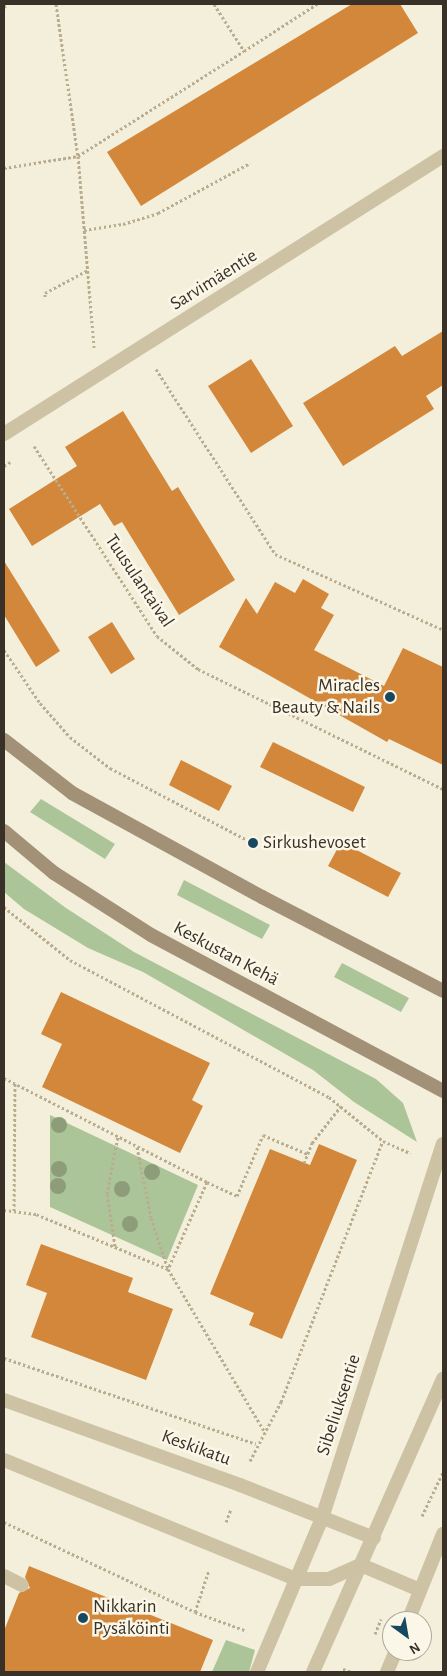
<!DOCTYPE html>
<html>
<head>
<meta charset="utf-8">
<style>
  body { margin:0 }
  #map { position:relative; width:447px; height:1676px; overflow:hidden; background:#f4efdb; font-family:"Alegreya Sans",sans-serif }
  div>[style] { position:absolute }
  .green>* { inset:0; background:#abc599 }
  .building>* { inset:0; background:#d2873b }
  .path>* { height:3px; margin-top:-1.5px; transform-origin:0; background:repeating-linear-gradient(90deg,#baad8f 0 2.5px,transparent 0 5px) }
  .service>* { height:14px; margin:-7px; padding:0 7px; transform-origin:7px; border-radius:7px; background:#cec2a5 }
  .minor>* { height:14px; margin:-7px; padding:0 7px; transform-origin:7px; border-radius:7px; background:#cec2a5 }
  .tertiary>* { height:14px; margin:-7px; padding:0 7px; transform-origin:7px; border-radius:7px; background:#cec2a5 }
  .secondary>* { height:14px; margin:-7px; padding:0 7px; transform-origin:7px; border-radius:7px; background:#a29176 }
  .trees>* { width:16px; height:16px; margin:-8px; border-radius:50%; background:#8e9d79 }
  .dots>* { width:14px; height:14px; translate:-50% -50%; box-sizing:border-box; border:2px solid #fbf7e8; border-radius:50% }
  span { translate:-50% -50%; white-space:nowrap; text-align:center; line-height:1.15; -webkit-text-stroke:5px #fbf7e8; paint-order:stroke }
  .street-label { font-size:19px; color:#393127 }
  .poi-label { font-size:19px; color:#393127 }
  .right { translate:-100% -50%; text-align:right }
  .left { translate:0 -50%; text-align:left }
  .frame { position:absolute; inset:0; border:5px solid #393127; pointer-events:none }
  .north { position:absolute; left:382px; top:1611px; width:50px; height:50px; box-sizing:border-box; background:#fbf7e8; border:1px solid #ada89b; border-radius:50%; rotate:148deg; font-size:14px; font-weight:700; line-height:20px; text-align:center; color:#393127 }
  .north::after { content:''; display:block; margin:auto; width:18px; height:22px; background:#18485f; clip-path:polygon(50% 0,100% 100%,50% 72%,0 100%) }
</style>
</head>
<body>
<div id="map">
  <div class="green">
    <i style="clip-path:polygon(41px 799px,115px 844px,105px 859px,30px 812px)"></i>
    <i style="clip-path:polygon(4px 862px,66px 908px,134px 952px,376px 1079px,403px 1103px,417px 1142px,354px 1102px,313px 1070px,143px 972px,88px 948px,24px 909px,4px 892px)"></i>
    <i style="clip-path:polygon(184px 880px,270px 925px,262px 939px,177px 895px)"></i>
    <i style="clip-path:polygon(342px 963px,409px 998px,401px 1012px,334px 977px)"></i>
    <i style="clip-path:polygon(50px 1115px,198px 1185px,167px 1260px,50px 1207px)"></i>
    <i style="clip-path:polygon(226px 1640px,255px 1650px,249px 1672px,212px 1672px)"></i>
  </div>
  <div class="building">
    <i style="clip-path:polygon(352px 4px,400px 4px,418px 33px,141px 206px,107px 152px)"></i>
    <i style="clip-path:polygon(443px 331px,443px 385px,426px 396px,434px 409px,343px 466px,303px 403px,395px 346px,402px 356px)"></i>
    <i style="clip-path:polygon(251px 359px,293px 426px,251px 453px,208px 386px)"></i>
    <i style="clip-path:polygon(123px 411px,172px 491px,178px 487px,235px 580px,179px 615px,122px 522px,114px 526px,100px 504px,32px 546px,9px 509px,77px 466px,65px 447px)"></i>
    <i style="clip-path:polygon(4px 561px,60px 651px,36px 667px,4px 615px)"></i>
    <i style="clip-path:polygon(303px 579px,329px 594px,321px 608px,334px 615px,314px 650px,384px 686px,403px 648px,443px 667px,443px 765px,389px 739px,387px 742px,219px 647px,246px 598px,257px 614px,275px 582px,295px 593px)"></i>
    <i style="clip-path:polygon(112px 622px,135px 659px,111px 674px,88px 637px)"></i>
    <i style="clip-path:polygon(273px 742px,365px 787px,353px 812px,260px 767px)"></i>
    <i style="clip-path:polygon(181px 760px,232px 786px,219px 811px,169px 785px)"></i>
    <i style="clip-path:polygon(341px 842px,401px 873px,388px 897px,328px 866px)"></i>
    <i style="clip-path:polygon(61px 992px,210px 1063px,192px 1100px,203px 1106px,180px 1153px,42px 1087px,62px 1044px,41px 1034px)"></i>
    <i style="clip-path:polygon(319px 1144px,357px 1160px,282px 1339px,249px 1325px,254px 1313px,210px 1294px,270px 1149px,310px 1165px)"></i>
    <i style="clip-path:polygon(41px 1244px,133px 1278px,128px 1292px,173px 1309px,146px 1380px,31px 1337px,47px 1293px,26px 1285px)"></i>
    <i style="clip-path:polygon(29px 1566px,213px 1640px,200px 1672px,4px 1672px,4px 1631px,19px 1593px,30px 1588px,25px 1577px)"></i>
  </div>
  <div class="path">
    <i style="left:56px;top:4px;width:154px;rotate:81.8deg"></i>
    <i style="left:78px;top:156px;width:196px;rotate:-32.3deg"></i>
    <i style="left:214px;top:4px;width:56px;rotate:57.4deg"></i>
    <i style="left:244px;top:51px;width:87px;rotate:-32.8deg"></i>
    <i style="left:4px;top:7px;width:5px;rotate:-37deg"></i>
    <i style="left:4px;top:168px;width:75px;rotate:-9.2deg"></i>
    <i style="left:78px;top:156px;width:192px;rotate:85.2deg"></i>
    <i style="left:84px;top:230px;width:39px;rotate:-9deg"></i>
    <i style="left:123px;top:224px;width:37px;rotate:-17deg"></i>
    <i style="left:158px;top:213px;width:105px;rotate:-28.5deg"></i>
    <i style="left:45px;top:297px;width:4px;rotate:-90deg"></i>
    <i style="left:45px;top:293px;width:49px;rotate:-28.1deg"></i>
    <i style="left:156px;top:369px;width:220px;rotate:57.2deg"></i>
    <i style="left:275px;top:554px;width:184px;rotate:24.3deg"></i>
    <i style="left:34px;top:446px;width:226px;rotate:57.1deg"></i>
    <i style="left:157px;top:636px;width:53px;rotate:38.8deg"></i>
    <i style="left:198px;top:669px;width:273px;rotate:26.1deg"></i>
    <i style="left:4px;top:466px;width:9px;rotate:-32deg"></i>
    <i style="left:4px;top:650px;width:64px;rotate:55.8deg"></i>
    <i style="left:40px;top:703px;width:45px;rotate:48.6deg"></i>
    <i style="left:70px;top:737px;width:51px;rotate:37.8deg"></i>
    <i style="left:110px;top:768px;width:161px;rotate:27.7deg"></i>
    <i style="left:4px;top:907px;width:85px;rotate:38.8deg"></i>
    <i style="left:70px;top:960px;width:293px;rotate:27.9deg"></i>
    <i style="left:329px;top:1097px;width:70px;rotate:39.2deg"></i>
    <i style="left:383px;top:1141px;width:30px;rotate:24deg"></i>
    <i style="left:4px;top:1078px;width:228px;rotate:27.1deg"></i>
    <i style="left:207px;top:1182px;width:95px;rotate:114.1deg"></i>
    <i style="left:168px;top:1269px;width:143px;rotate:-157.4deg"></i>
    <i style="left:36px;top:1214px;width:32px;rotate:-173deg"></i>
    <i style="left:137px;top:1147px;width:72px;rotate:78.8deg"></i>
    <i style="left:151px;top:1218px;width:54px;rotate:71.6deg"></i>
    <i style="left:168px;top:1269px;width:188px;rotate:59.3deg"></i>
    <i style="left:304px;top:1163px;width:22px;rotate:-68deg"></i>
    <i style="left:312px;top:1143px;width:47px;rotate:-51.9deg"></i>
    <i style="left:207px;top:1182px;width:33px;rotate:25deg"></i>
    <i style="left:237px;top:1196px;width:66px;rotate:-66.9deg"></i>
    <i style="left:263px;top:1135px;width:49px;rotate:22.9deg"></i>
    <i style="left:14px;top:1211px;width:128px;rotate:-89.6deg"></i>
    <i style="left:115px;top:1246px;width:53px;rotate:-98.7deg"></i>
    <i style="left:107px;top:1194px;width:59px;rotate:-79.3deg"></i>
    <i style="left:4px;top:1358px;width:266px;rotate:18.8deg"></i>
    <i style="left:250px;top:1461px;width:67px;rotate:-62.3deg"></i>
    <i style="left:281px;top:1402px;width:280px;rotate:-68.7deg"></i>
    <i style="left:422px;top:1516px;width:49px;rotate:-64.5deg"></i>
    <i style="left:4px;top:1522px;width:211px;rotate:25.2deg"></i>
    <i style="left:195px;top:1612px;width:55px;rotate:20.1deg"></i>
    <i style="left:226px;top:1522px;width:14px;rotate:-69deg"></i>
    <i style="left:195px;top:1612px;width:44px;rotate:-71.6deg"></i>
    <i style="left:375px;top:1634px;width:16px;rotate:-68deg"></i>
    <i style="left:343px;top:1669px;width:9px;rotate:21deg"></i>
  </div>
  <div class="service">
    <i style="left:361px;top:1565px;width:64px;rotate:23deg"></i>
    <i style="left:4px;top:1576px;width:20px;rotate:27deg"></i>
    <i style="left:408px;top:1621px;width:94px;rotate:-68.1deg"></i>
    <i style="left:387px;top:1672px;width:23px;rotate:-67deg"></i>
  </div>
  <div class="minor">
    <i style="left:4px;top:434px;width:520px;rotate:-32.34deg"></i>
    <i style="left:4px;top:1400px;width:251px;rotate:19.8deg"></i>
    <i style="left:240px;top:1485px;width:144px;rotate:21.6deg"></i>
    <i style="left:4px;top:1460px;width:315px;rotate:22.2deg"></i>
    <i style="left:296px;top:1579px;width:33px"></i>
    <i style="left:329px;top:1579px;width:35px;rotate:-24deg"></i>
  </div>
  <div class="tertiary">
    <i style="left:257px;top:1672px;width:167px;rotate:-67.1deg"></i>
    <i style="left:322px;top:1518px;width:393px;rotate:-72.1deg"></i>
    <i style="left:313px;top:1672px;width:321px;rotate:-66.1deg"></i>
  </div>
  <div class="secondary">
    <i style="left:4px;top:740px;width:86px;rotate:37.9deg"></i>
    <i style="left:72px;top:793px;width:217px;rotate:28.7deg"></i>
    <i style="left:262px;top:897px;width:204px;rotate:27.4deg"></i>
    <i style="left:4px;top:831px;width:65px;rotate:40deg"></i>
    <i style="left:54px;top:873px;width:115px;rotate:32.6deg"></i>
    <i style="left:151px;top:935px;width:331px;rotate:28.1deg"></i>
  </div>
  <div class="trees">
    <i style="left:59px;top:1125px"></i>
    <i style="left:59px;top:1169px"></i>
    <i style="left:152px;top:1172px"></i>
    <i style="left:58px;top:1186px"></i>
    <i style="left:122px;top:1189px"></i>
    <i style="left:130px;top:1224px"></i>
  </div>
  <div class="dots">
    <i style="left:390px;top:697px;background:#18485f"></i>
    <i style="left:253px;top:843px;background:#18485f"></i>
    <i style="left:83px;top:1618px;background:#18485f"></i>
  </div>
  <div class="street-label">
    <span style="left:214px;top:280px;rotate:-32deg">Sarvimäentie</span>
    <span style="left:139px;top:581px;rotate:56deg">Tuusulantaival</span>
    <span style="left:226px;top:954px;rotate:28deg">Keskustan Kehä</span>
    <span style="left:339px;top:1405px;rotate:-72deg">Sibeliuksentie</span>
    <span style="left:196px;top:1448px;rotate:20deg">Keskikatu</span>
  </div>
  <div class="poi-label">
    <span class="right" style="left:380px;top:697px">Miracles<br>Beauty &amp; Nails</span>
    <span class="left" style="left:263px;top:843px">Sirkushevoset</span>
    <span class="left" style="left:93px;top:1618px">Nikkarin<br>Pysäköinti</span>
  </div>
  <div class="frame"></div>
  <div class="north">N</div>
</div>
</body>
</html>
